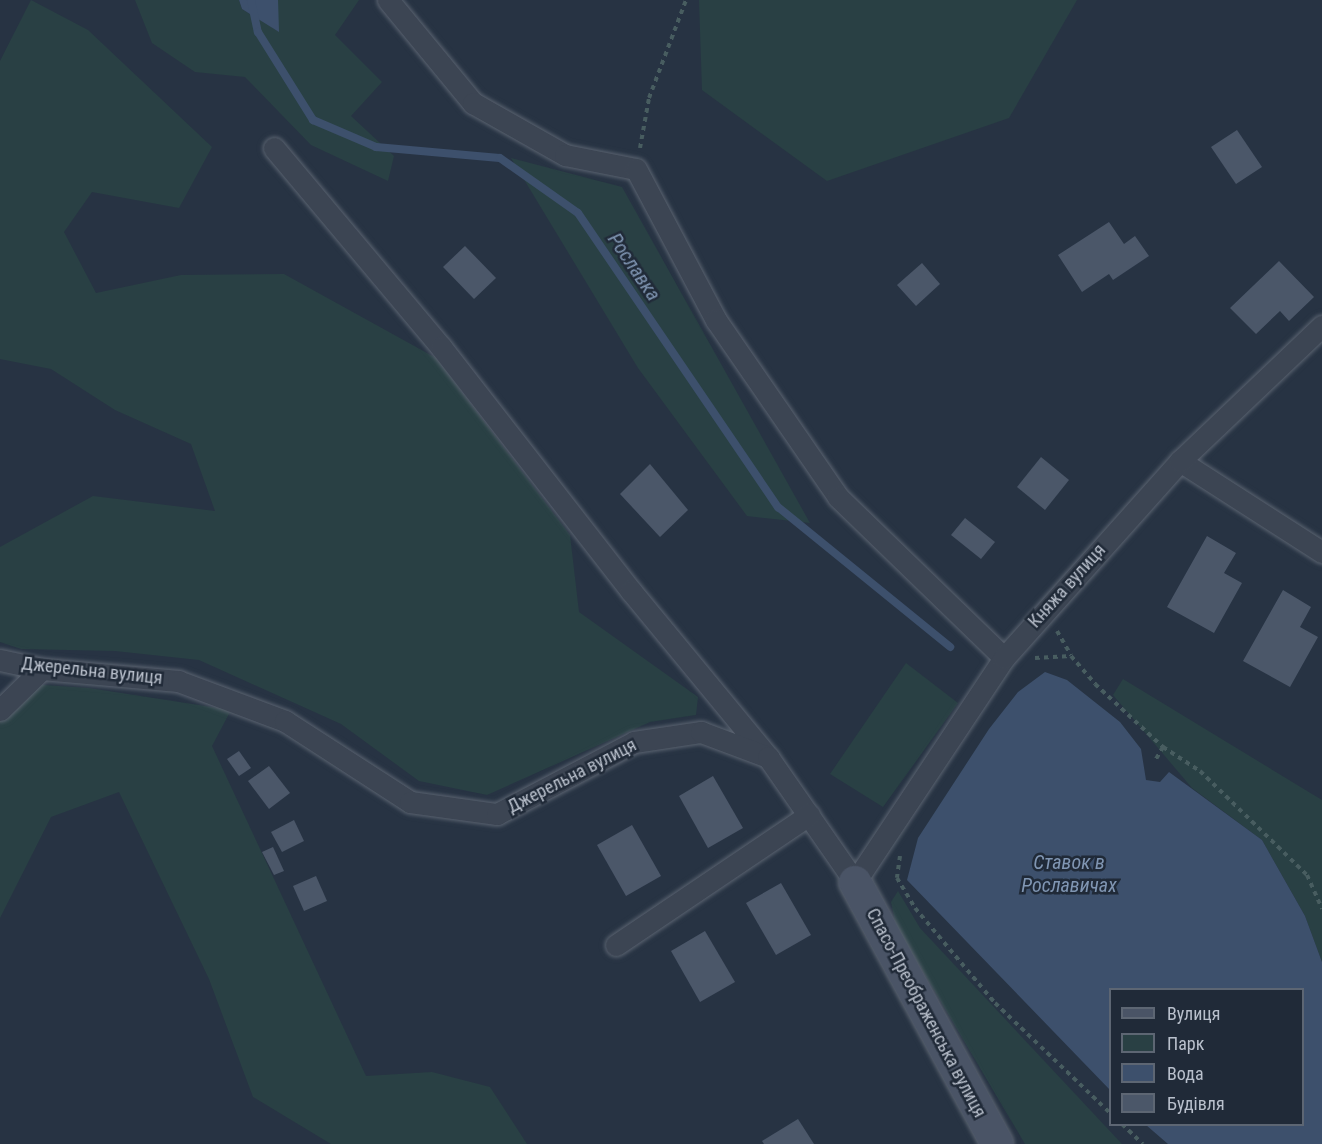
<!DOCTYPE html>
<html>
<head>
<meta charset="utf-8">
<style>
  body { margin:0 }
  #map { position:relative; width:1322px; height:1144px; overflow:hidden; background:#273343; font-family:"Roboto Condensed",sans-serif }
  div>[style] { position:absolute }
  .green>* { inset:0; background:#294044 }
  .water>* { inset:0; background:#3d506c }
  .stream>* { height:8px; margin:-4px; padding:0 4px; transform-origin:4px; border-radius:4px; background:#3d506c }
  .building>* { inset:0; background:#4b5769 }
  .path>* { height:4px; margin-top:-2px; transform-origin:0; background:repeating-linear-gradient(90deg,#485d60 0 4.5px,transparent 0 9px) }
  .roads { filter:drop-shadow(0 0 2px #5a6370) drop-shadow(0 0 2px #5a6370) }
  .street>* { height:21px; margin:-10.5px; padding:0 10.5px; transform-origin:10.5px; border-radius:10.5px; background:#3c4553 }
  .secondary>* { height:32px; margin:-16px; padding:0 16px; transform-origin:16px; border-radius:16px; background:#4a5466 }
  span { translate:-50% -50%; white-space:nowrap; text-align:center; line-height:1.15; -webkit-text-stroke:5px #202a38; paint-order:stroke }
  .street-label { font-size:18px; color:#b9c0cc }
  .water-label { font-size:20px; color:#8096b3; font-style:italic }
  .legend { position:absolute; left:1109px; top:988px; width:195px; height:138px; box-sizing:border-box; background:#202a38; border:2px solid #5d6673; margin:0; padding:8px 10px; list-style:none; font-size:18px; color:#b9c0cc }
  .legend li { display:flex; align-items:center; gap:12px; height:30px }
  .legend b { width:30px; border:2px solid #5d6673 }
</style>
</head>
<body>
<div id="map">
  <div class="green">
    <i style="clip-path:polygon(31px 0,88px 30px,212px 147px,179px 208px,92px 192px,64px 232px,96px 293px,181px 275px,284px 274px,436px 358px,570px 535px,579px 612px,698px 697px,696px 715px,650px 722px,487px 795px,419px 781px,341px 724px,199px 660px,115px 651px,21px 649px,0 642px,0 547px,93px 496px,215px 511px,191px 444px,115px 410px,51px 369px,0 359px,0 61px)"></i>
    <i style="clip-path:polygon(135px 0,239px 0,242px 9px,278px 31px,278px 0,359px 0,335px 35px,382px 82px,351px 116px,394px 156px,388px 181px,311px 145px,245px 77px,195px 72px,152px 43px)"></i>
    <i style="clip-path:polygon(699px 0,1077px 0,1009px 118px,827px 181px,702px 90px)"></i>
    <i style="clip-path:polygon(511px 158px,622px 187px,810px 523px,747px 516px,638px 368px)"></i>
    <i style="clip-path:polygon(906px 663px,958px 703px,883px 807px,830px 774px)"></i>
    <i style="clip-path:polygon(1123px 679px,1322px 800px,1322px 962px,1305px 916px,1262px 840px,1192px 788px,1113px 695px)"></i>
    <i style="clip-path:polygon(29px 684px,89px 688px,231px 710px,212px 746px,366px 1076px,432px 1072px,490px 1087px,527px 1144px,331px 1144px,253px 1097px,209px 979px,119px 792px,51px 817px,0 918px,0 710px)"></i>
    <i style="clip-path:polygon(898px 891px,920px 928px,1122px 1144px,1025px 1144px,896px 926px,891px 902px)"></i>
  </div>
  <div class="water">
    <i style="clip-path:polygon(239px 0,278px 0,279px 32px,242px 9px)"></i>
    <i style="clip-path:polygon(1045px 672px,1067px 680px,1120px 722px,1141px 749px,1146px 780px,1160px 782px,1169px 772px,1262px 840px,1305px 916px,1322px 962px,1322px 1144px,1168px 1144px,1146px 1125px,1302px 1124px,1302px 990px,1110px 990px,1110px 1090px,907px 880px,918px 838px,989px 729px,1018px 692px)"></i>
  </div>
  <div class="stream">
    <i style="left:251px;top:0;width:33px;rotate:78deg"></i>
    <i style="left:258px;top:32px;width:104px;rotate:58deg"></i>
    <i style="left:313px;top:120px;width:69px;rotate:23.2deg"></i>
    <i style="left:376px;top:147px;width:124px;rotate:5.1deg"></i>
    <i style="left:500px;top:158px;width:95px;rotate:35.2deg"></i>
    <i style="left:578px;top:213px;width:356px;rotate:55.8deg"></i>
    <i style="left:778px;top:507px;width:222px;rotate:39.1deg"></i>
  </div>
  <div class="building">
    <i style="clip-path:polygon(1237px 130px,1262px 167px,1236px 184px,1211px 147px)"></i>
    <i style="clip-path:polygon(1109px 222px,1124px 244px,1135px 236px,1149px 256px,1113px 280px,1109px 274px,1082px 292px,1058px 255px)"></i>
    <i style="clip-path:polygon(465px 246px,496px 278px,474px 299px,443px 267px)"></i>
    <i style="clip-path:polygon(1279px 261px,1314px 297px,1289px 321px,1280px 311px,1256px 334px,1230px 308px)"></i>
    <i style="clip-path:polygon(922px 263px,940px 284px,916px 306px,897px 285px)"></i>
    <i style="clip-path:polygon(1041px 457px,1069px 480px,1045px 510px,1017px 487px)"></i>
    <i style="clip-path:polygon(650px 464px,688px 510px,660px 537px,620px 494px)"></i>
    <i style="clip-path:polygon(965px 518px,995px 542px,981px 559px,951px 535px)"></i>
    <i style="clip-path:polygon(1207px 536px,1236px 553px,1224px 573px,1242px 583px,1214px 633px,1167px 607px)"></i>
    <i style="clip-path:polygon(1283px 590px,1311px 607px,1300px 627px,1318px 637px,1290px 687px,1243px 661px)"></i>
    <i style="clip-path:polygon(239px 751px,251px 768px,239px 776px,227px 759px)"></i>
    <i style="clip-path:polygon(269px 766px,290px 793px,269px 809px,248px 781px)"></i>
    <i style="clip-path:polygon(713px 776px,743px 828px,708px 848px,679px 796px)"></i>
    <i style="clip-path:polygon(294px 820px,304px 841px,282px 852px,271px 832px)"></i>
    <i style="clip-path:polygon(632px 825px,661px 876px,626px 896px,597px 845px)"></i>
    <i style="clip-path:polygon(273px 847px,284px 871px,274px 875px,262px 852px)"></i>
    <i style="clip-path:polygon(316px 876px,327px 901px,304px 911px,293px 886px)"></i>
    <i style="clip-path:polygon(781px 883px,811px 935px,776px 955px,746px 903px)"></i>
    <i style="clip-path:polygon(705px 931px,735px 982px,700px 1002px,671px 951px)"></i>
    <i style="clip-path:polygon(798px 1119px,814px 1144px,764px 1144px,762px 1141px)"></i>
  </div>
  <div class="path">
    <i style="left:640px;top:148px;width:51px;rotate:-79.8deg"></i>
    <i style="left:649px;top:98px;width:105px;rotate:-69.3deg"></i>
    <i style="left:1057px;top:631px;width:28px;rotate:60deg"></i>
    <i style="left:1035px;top:658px;width:36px;rotate:-3deg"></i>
    <i style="left:1071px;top:656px;width:37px;rotate:49deg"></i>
    <i style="left:1095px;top:684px;width:93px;rotate:42.8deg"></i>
    <i style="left:1163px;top:747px;width:14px;rotate:120deg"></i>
    <i style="left:1163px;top:747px;width:44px;rotate:33deg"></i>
    <i style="left:1200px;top:771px;width:149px;rotate:44.2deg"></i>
    <i style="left:1307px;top:875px;width:37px;rotate:66deg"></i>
    <i style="left:900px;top:856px;width:22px;rotate:98deg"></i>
    <i style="left:897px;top:878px;width:35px;rotate:59deg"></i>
    <i style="left:915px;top:908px;width:124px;rotate:49.9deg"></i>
    <i style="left:995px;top:1003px;width:159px;rotate:43.7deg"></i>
    <i style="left:1122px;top:1124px;width:29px;rotate:44deg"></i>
  </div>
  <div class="roads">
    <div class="street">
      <i style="left:388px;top:0;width:134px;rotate:50.5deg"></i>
      <i style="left:473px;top:103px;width:106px;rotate:29.5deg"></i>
      <i style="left:565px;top:155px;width:72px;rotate:11.2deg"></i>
      <i style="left:636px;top:169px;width:171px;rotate:62.1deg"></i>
      <i style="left:716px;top:320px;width:215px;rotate:55.4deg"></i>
      <i style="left:838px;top:497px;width:231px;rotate:44.1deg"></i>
      <i style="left:274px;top:148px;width:260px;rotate:50deg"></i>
      <i style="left:441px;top:347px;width:309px;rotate:52.1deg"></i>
      <i style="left:631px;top:591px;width:214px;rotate:50.5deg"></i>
      <i style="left:1180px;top:461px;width:169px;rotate:32.7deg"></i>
      <i style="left:0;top:660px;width:43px;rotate:12.1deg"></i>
      <i style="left:42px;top:669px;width:137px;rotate:5deg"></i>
      <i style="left:178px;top:681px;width:114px;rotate:20.5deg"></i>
      <i style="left:285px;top:721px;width:149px;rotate:32.9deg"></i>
      <i style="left:410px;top:802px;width:88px;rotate:7.9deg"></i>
      <i style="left:497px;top:814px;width:155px;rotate:-27.7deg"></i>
      <i style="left:634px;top:742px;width:68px;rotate:-8.5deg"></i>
      <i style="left:701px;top:732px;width:72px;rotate:20.5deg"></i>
      <i style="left:768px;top:757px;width:152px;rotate:55.2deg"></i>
      <i style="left:855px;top:882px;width:269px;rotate:-56.4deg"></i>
      <i style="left:1004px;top:658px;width:264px;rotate:-48.2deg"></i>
      <i style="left:1180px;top:461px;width:196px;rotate:-43.6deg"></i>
      <i style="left:0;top:710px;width:59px;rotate:-44.3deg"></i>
      <i style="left:616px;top:945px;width:233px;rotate:-34deg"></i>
    </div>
    <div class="secondary">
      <i style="left:855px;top:882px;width:298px;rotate:61.5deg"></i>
    </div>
  </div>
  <div class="street-label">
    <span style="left:1067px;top:586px;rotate:-48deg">Княжа вулиця</span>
    <span style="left:92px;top:671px;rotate:6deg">Джерельна вулиця</span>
    <span style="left:572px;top:776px;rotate:-27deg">Джерельна вулиця</span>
    <span style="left:926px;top:1013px;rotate:62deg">Спасо-Преображенська вулиця</span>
  </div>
  <div class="water-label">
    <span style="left:634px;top:267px;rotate:56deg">Рославка</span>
    <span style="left:1069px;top:874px">Ставок в<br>Рославичах</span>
  </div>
  <ul class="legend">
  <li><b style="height:8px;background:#4a5466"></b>Вулиця</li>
  <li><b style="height:16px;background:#294044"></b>Парк</li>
  <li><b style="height:16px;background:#3d506c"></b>Вода</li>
  <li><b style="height:16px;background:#4b5769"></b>Будівля</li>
  </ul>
</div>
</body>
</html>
